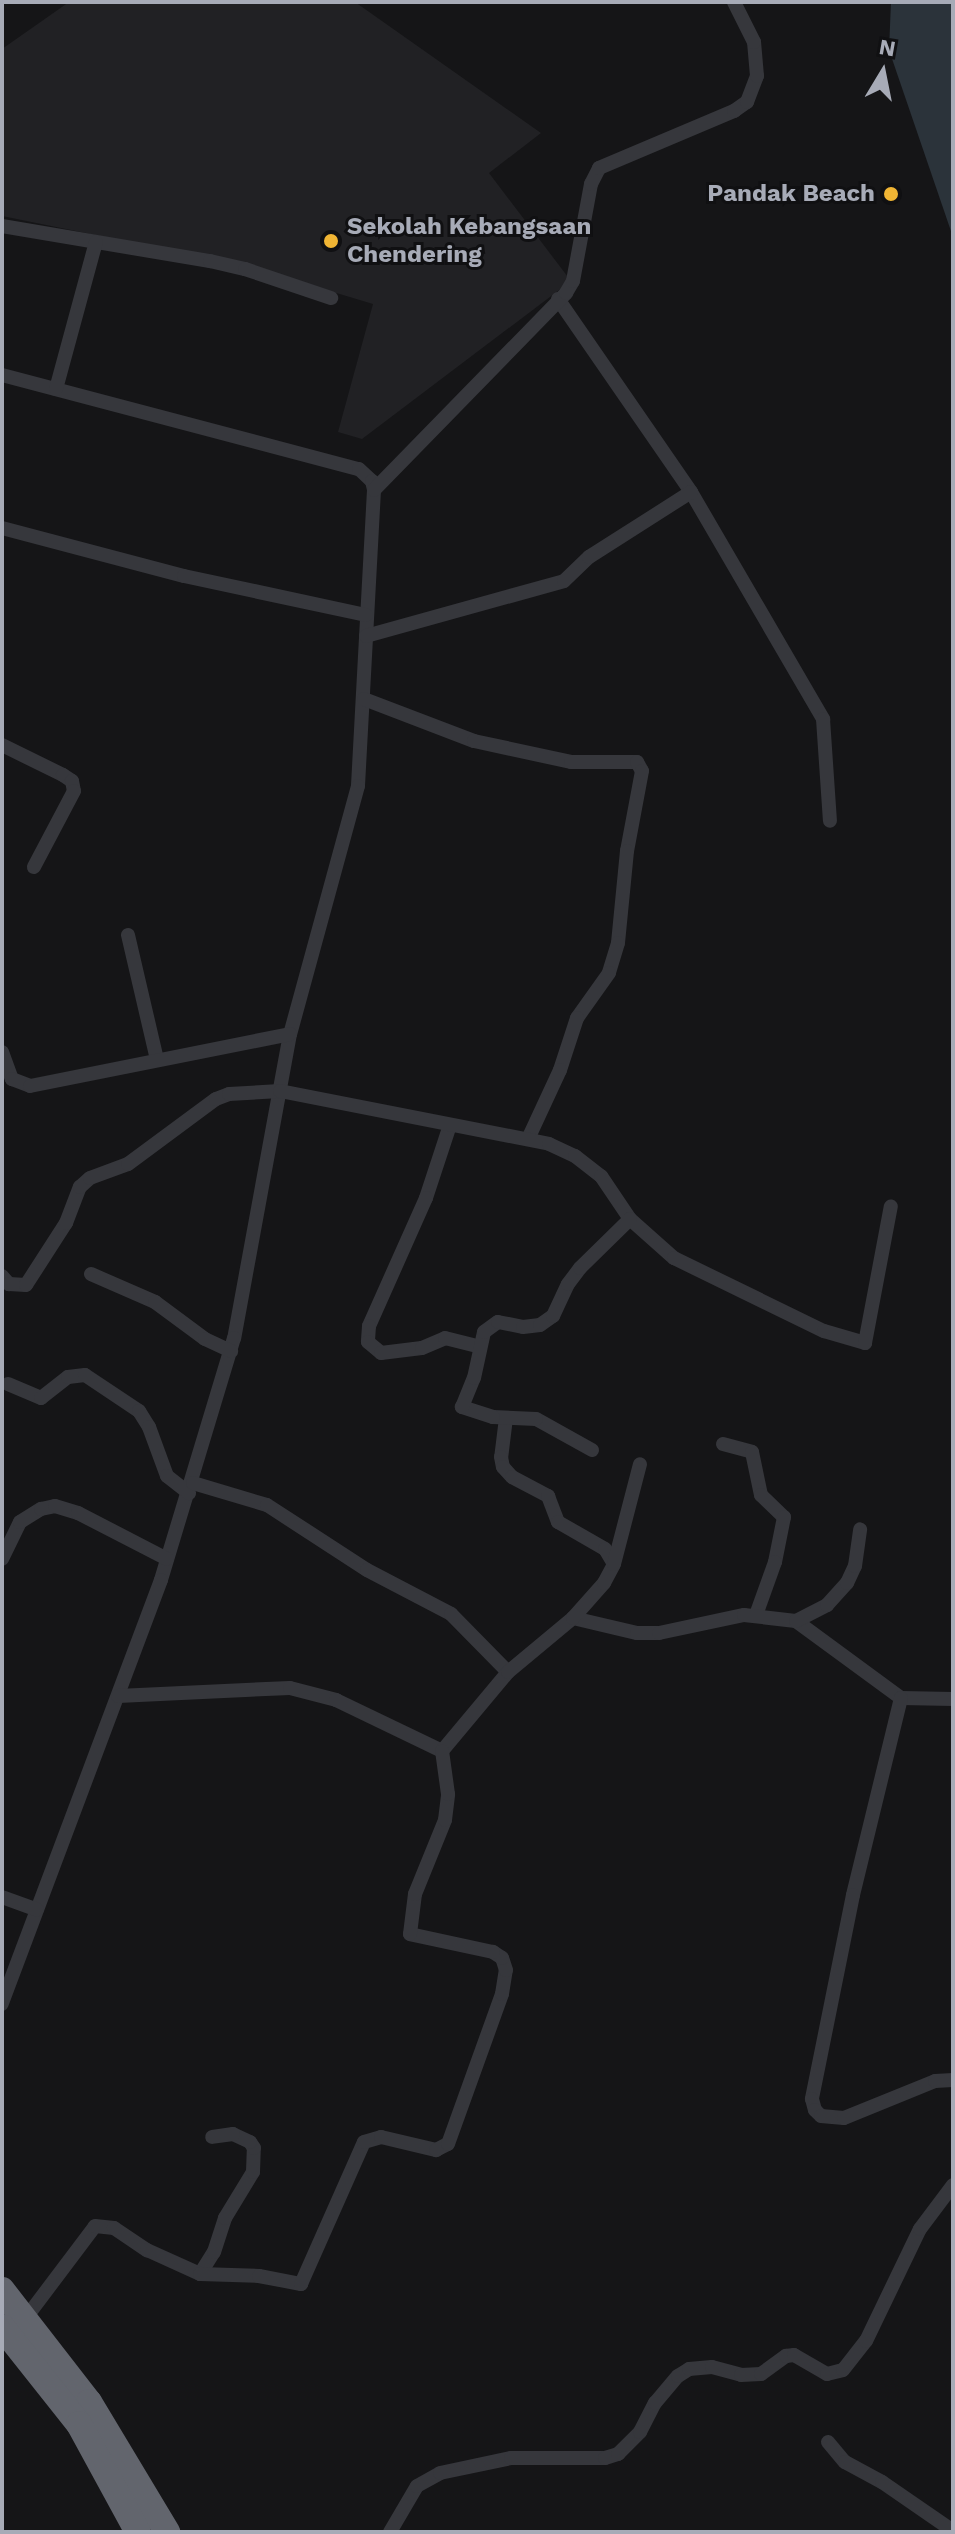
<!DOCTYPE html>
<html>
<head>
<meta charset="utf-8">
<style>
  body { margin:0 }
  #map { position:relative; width:955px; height:2534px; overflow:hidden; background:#151517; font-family:"Work Sans",sans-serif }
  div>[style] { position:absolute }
  .built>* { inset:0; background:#212124 }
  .water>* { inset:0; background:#2b333a }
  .street>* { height:14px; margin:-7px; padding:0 7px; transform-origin:7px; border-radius:7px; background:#36373c }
  .highway>* { height:26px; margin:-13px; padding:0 13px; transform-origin:13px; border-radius:13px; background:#62656d }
  .dots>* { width:22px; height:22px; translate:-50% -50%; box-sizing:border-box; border:4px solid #101012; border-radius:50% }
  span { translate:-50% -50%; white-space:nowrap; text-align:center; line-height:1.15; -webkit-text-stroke:6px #101012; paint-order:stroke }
  .poi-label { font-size:24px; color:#a7abb7; font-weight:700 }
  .right { translate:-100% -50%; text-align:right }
  .left { translate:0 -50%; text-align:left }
  .frame { position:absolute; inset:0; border:4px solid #a7abb7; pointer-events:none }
  .north { position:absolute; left:843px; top:32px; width:80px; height:80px; -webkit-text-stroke:6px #101012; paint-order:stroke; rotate:10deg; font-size:22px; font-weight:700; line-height:32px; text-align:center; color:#a7abb7 }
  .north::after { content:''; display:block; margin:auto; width:28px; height:36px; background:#a7abb7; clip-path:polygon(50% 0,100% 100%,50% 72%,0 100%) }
</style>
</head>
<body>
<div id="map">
  <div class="built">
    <i style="clip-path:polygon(69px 2px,355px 2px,541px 133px,489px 173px,571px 281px,362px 439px,338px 432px,373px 304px,243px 265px,2px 216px,2px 49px)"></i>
  </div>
  <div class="water">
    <i style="clip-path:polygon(891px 2px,953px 2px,953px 237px,889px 50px)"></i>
  </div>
  <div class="street">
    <i style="left:2px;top:226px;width:211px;rotate:9.6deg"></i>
    <i style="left:210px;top:261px;width:36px;rotate:13deg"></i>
    <i style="left:245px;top:269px;width:91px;rotate:18.6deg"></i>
    <i style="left:558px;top:299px;width:234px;rotate:55.4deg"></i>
    <i style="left:691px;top:492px;width:263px;rotate:59.8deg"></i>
    <i style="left:823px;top:719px;width:102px;rotate:86.1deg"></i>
    <i style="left:2px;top:375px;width:369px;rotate:14.8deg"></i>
    <i style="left:359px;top:469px;width:18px;rotate:43deg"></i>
    <i style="left:372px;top:481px;width:9px;rotate:77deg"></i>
    <i style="left:374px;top:490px;width:296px;rotate:93.1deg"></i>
    <i style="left:358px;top:786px;width:257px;rotate:105.3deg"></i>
    <i style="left:290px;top:1034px;width:309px;rotate:100.4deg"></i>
    <i style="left:234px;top:1338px;width:253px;rotate:106.8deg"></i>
    <i style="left:161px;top:1580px;width:453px;rotate:110.6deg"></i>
    <i style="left:56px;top:389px;width:152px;rotate:-74.8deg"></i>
    <i style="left:374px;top:490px;width:275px;rotate:-45.7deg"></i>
    <i style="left:566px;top:293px;width:14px;rotate:-60deg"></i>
    <i style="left:573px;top:281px;width:99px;rotate:-79.5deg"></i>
    <i style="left:591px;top:184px;width:18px;rotate:-63deg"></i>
    <i style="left:599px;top:168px;width:147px;rotate:-22.9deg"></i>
    <i style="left:734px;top:111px;width:16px;rotate:-35deg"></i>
    <i style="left:747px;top:102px;width:28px;rotate:-69deg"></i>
    <i style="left:757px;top:76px;width:34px;rotate:-95deg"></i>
    <i style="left:754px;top:42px;width:45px;rotate:-116.6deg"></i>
    <i style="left:2px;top:528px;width:188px;rotate:14.8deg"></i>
    <i style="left:184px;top:576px;width:186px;rotate:12.1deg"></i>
    <i style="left:366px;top:636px;width:205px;rotate:-15.5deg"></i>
    <i style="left:564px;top:581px;width:35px;rotate:-44deg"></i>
    <i style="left:589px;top:557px;width:121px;rotate:-32.5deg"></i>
    <i style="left:364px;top:699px;width:118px;rotate:20.9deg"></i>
    <i style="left:474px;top:741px;width:99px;rotate:12.2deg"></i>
    <i style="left:571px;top:762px;width:66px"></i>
    <i style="left:637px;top:762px;width:10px;rotate:61deg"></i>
    <i style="left:642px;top:771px;width:81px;rotate:100.6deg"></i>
    <i style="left:627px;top:851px;width:92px;rotate:95.6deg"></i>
    <i style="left:618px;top:943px;width:31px;rotate:107deg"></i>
    <i style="left:609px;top:973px;width:55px;rotate:125.4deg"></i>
    <i style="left:577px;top:1018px;width:55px;rotate:108.1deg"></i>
    <i style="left:560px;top:1070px;width:76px;rotate:114.9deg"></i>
    <i style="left:2px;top:745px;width:68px;rotate:26.2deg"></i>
    <i style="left:63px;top:775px;width:11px;rotate:34deg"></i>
    <i style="left:72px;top:781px;width:10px;rotate:79deg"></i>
    <i style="left:74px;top:791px;width:86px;rotate:117.8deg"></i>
    <i style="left:128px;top:935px;width:128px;rotate:76.9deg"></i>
    <i style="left:2px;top:1052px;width:29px;rotate:70deg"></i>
    <i style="left:12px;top:1079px;width:19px;rotate:21deg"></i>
    <i style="left:30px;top:1086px;width:265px;rotate:-11.3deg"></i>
    <i style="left:450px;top:1125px;width:77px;rotate:108.2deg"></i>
    <i style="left:426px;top:1198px;width:140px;rotate:114deg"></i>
    <i style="left:369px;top:1326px;width:16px;rotate:94deg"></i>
    <i style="left:368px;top:1342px;width:17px;rotate:40deg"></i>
    <i style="left:381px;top:1353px;width:41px;rotate:-7deg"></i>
    <i style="left:422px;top:1348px;width:25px;rotate:-23deg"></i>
    <i style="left:445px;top:1338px;width:36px;rotate:14deg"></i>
    <i style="left:91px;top:1274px;width:70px;rotate:23.6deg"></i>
    <i style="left:155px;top:1302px;width:62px;rotate:36.5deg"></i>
    <i style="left:205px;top:1339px;width:29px;rotate:25deg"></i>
    <i style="left:2px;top:1276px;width:11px;rotate:49deg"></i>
    <i style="left:9px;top:1284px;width:17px;rotate:3deg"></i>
    <i style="left:26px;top:1285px;width:74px;rotate:-57.2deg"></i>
    <i style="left:66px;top:1223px;width:39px;rotate:-69deg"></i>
    <i style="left:80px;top:1187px;width:13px;rotate:-42deg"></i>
    <i style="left:90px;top:1178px;width:40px;rotate:-20.2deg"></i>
    <i style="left:128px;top:1164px;width:109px;rotate:-36.5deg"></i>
    <i style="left:216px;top:1099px;width:14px;rotate:-21deg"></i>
    <i style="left:229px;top:1094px;width:51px;rotate:-3.4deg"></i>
    <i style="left:280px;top:1091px;width:274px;rotate:11.1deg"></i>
    <i style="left:549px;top:1144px;width:29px;rotate:25deg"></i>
    <i style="left:575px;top:1156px;width:33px;rotate:38deg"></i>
    <i style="left:601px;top:1176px;width:52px;rotate:56deg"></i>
    <i style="left:630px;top:1219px;width:59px;rotate:41.6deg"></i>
    <i style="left:674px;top:1258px;width:167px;rotate:26deg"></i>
    <i style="left:824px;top:1331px;width:43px;rotate:16.3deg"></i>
    <i style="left:865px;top:1343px;width:139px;rotate:-79.3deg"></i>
    <i style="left:8px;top:1384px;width:36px;rotate:23deg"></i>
    <i style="left:41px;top:1398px;width:34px;rotate:-38deg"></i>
    <i style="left:68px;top:1377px;width:17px;rotate:-7deg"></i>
    <i style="left:85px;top:1375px;width:65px;rotate:33.7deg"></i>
    <i style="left:139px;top:1411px;width:19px;rotate:58deg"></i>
    <i style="left:149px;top:1427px;width:52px;rotate:69.8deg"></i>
    <i style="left:167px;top:1476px;width:28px;rotate:38deg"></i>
    <i style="left:506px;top:1418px;width:39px;rotate:97deg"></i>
    <i style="left:501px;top:1457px;width:10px;rotate:79deg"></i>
    <i style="left:503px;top:1467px;width:13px;rotate:48deg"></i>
    <i style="left:512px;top:1477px;width:41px;rotate:27.8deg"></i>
    <i style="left:548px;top:1496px;width:28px;rotate:69deg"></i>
    <i style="left:558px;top:1522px;width:54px;rotate:29.9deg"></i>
    <i style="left:605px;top:1549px;width:17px;rotate:59deg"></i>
    <i style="left:723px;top:1444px;width:30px;rotate:15deg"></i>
    <i style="left:752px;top:1452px;width:44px;rotate:78.2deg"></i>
    <i style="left:761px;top:1495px;width:32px;rotate:44deg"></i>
    <i style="left:784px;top:1517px;width:46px;rotate:101.3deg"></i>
    <i style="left:775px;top:1562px;width:56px;rotate:109.7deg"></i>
    <i style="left:592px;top:1450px;width:64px;rotate:-151deg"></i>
    <i style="left:536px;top:1419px;width:43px;rotate:-177.3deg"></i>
    <i style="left:493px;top:1417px;width:33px;rotate:-162deg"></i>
    <i style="left:462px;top:1407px;width:31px;rotate:-68deg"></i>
    <i style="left:474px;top:1378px;width:47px;rotate:-77.7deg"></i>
    <i style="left:484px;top:1332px;width:17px;rotate:-36deg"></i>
    <i style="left:498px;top:1322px;width:25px;rotate:11deg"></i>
    <i style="left:523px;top:1327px;width:17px;rotate:-7deg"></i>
    <i style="left:540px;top:1325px;width:16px;rotate:-35deg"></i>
    <i style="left:553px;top:1316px;width:35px;rotate:-65deg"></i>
    <i style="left:568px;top:1284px;width:20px;rotate:-53deg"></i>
    <i style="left:580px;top:1268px;width:70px;rotate:-44.4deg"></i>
    <i style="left:193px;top:1483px;width:77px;rotate:16.6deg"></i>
    <i style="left:267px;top:1505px;width:119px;rotate:33deg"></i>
    <i style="left:367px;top:1570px;width:95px;rotate:27.6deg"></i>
    <i style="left:451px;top:1614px;width:81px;rotate:45.5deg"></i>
    <i style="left:2px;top:1559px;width:41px;rotate:-64.1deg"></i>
    <i style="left:20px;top:1522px;width:25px;rotate:-32deg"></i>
    <i style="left:41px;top:1509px;width:14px;rotate:-12deg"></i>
    <i style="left:55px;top:1506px;width:24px;rotate:17deg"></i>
    <i style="left:78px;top:1513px;width:100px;rotate:27.3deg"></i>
    <i style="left:573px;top:1618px;width:66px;rotate:13.2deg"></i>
    <i style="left:637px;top:1633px;width:22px"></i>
    <i style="left:659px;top:1633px;width:87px;rotate:-12deg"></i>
    <i style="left:744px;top:1615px;width:52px;rotate:6.6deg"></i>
    <i style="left:796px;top:1621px;width:130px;rotate:36.3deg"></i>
    <i style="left:901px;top:1698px;width:52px;rotate:1.1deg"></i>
    <i style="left:796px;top:1621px;width:35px;rotate:-27deg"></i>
    <i style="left:827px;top:1605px;width:30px;rotate:-48deg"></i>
    <i style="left:847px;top:1583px;width:19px;rotate:-65deg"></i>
    <i style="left:855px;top:1566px;width:37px;rotate:-82deg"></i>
    <i style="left:118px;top:1696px;width:172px;rotate:-2.7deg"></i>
    <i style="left:290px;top:1688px;width:48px;rotate:14.6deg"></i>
    <i style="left:336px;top:1700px;width:118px;rotate:25.7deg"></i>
    <i style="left:442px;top:1751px;width:103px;rotate:-50.1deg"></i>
    <i style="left:508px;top:1672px;width:85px;rotate:-39.7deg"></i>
    <i style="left:573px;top:1618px;width:47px;rotate:-48.5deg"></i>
    <i style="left:604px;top:1583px;width:21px;rotate:-62deg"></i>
    <i style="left:614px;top:1564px;width:103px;rotate:-75.4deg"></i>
    <i style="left:901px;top:1698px;width:203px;rotate:103.7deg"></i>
    <i style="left:853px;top:1895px;width:208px;rotate:101.4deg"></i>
    <i style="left:812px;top:2099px;width:11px;rotate:75deg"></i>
    <i style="left:815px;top:2110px;width:8px;rotate:45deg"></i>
    <i style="left:821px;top:2116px;width:23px;rotate:5deg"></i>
    <i style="left:844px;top:2118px;width:98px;rotate:-22.1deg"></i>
    <i style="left:935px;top:2081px;width:18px;rotate:-3deg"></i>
    <i style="left:2px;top:1897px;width:37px;rotate:20deg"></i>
    <i style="left:200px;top:2274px;width:26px;rotate:-58deg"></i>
    <i style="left:214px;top:2252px;width:36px;rotate:-72deg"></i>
    <i style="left:225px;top:2218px;width:54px;rotate:-58.7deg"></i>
    <i style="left:253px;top:2172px;width:24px;rotate:-88deg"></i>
    <i style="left:254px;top:2148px;width:7px;rotate:-124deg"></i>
    <i style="left:250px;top:2142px;width:19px;rotate:-155deg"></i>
    <i style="left:233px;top:2134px;width:21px;rotate:172deg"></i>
    <i style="left:25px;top:2319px;width:116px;rotate:-53deg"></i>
    <i style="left:95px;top:2226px;width:19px;rotate:6deg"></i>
    <i style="left:114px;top:2228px;width:40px;rotate:34deg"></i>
    <i style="left:147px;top:2250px;width:58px;rotate:24.4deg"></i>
    <i style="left:200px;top:2274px;width:59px;rotate:1.9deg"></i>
    <i style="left:259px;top:2276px;width:43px;rotate:10.8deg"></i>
    <i style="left:301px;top:2284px;width:155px;rotate:-66.1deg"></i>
    <i style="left:364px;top:2142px;width:18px;rotate:-16deg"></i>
    <i style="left:381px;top:2137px;width:57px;rotate:13.3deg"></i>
    <i style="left:436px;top:2150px;width:13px;rotate:-27deg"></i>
    <i style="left:448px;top:2144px;width:159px;rotate:-70.2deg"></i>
    <i style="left:502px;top:1994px;width:24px;rotate:-81deg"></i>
    <i style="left:506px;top:1970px;width:13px;rotate:-108deg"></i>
    <i style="left:502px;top:1958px;width:11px;rotate:-146deg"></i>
    <i style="left:493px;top:1952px;width:85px;rotate:-167.8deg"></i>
    <i style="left:410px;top:1934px;width:40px;rotate:-82.9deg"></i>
    <i style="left:415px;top:1894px;width:80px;rotate:-67.9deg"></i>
    <i style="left:445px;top:1820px;width:26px;rotate:-83deg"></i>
    <i style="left:448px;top:1794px;width:43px;rotate:-97.9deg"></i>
    <i style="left:828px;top:2442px;width:26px;rotate:50deg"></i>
    <i style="left:845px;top:2462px;width:42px;rotate:28.4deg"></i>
    <i style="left:882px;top:2482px;width:86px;rotate:34.6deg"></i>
    <i style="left:390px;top:2532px;width:53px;rotate:-59.6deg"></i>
    <i style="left:417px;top:2486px;width:26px;rotate:-29deg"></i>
    <i style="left:440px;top:2473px;width:73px;rotate:-11.9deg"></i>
    <i style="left:511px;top:2458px;width:94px"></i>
    <i style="left:605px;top:2458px;width:14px;rotate:-17deg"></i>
    <i style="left:618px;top:2454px;width:31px;rotate:-45deg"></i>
    <i style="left:640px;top:2432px;width:33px;rotate:-63deg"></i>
    <i style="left:655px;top:2403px;width:35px;rotate:-50deg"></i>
    <i style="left:678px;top:2376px;width:13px;rotate:-32deg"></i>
    <i style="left:689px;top:2369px;width:23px;rotate:-5deg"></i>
    <i style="left:712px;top:2367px;width:30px;rotate:15deg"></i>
    <i style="left:741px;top:2375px;width:20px;rotate:-3deg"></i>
    <i style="left:761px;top:2374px;width:31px;rotate:-36deg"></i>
    <i style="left:786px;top:2356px;width:8px;rotate:-7deg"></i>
    <i style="left:794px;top:2355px;width:38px;rotate:30deg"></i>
    <i style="left:827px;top:2374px;width:16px;rotate:-14deg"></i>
    <i style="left:843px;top:2370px;width:37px;rotate:-52deg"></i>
    <i style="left:866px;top:2341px;width:124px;rotate:-64.3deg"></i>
    <i style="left:920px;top:2229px;width:55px;rotate:-53.1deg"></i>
  </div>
  <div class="highway">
    <i style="left:2px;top:2290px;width:142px;rotate:52.2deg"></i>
    <i style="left:89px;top:2402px;width:152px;rotate:59deg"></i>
    <i style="left:2px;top:2327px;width:124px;rotate:51.6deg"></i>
    <i style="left:79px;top:2424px;width:123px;rotate:61.4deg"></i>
  </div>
  <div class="dots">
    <i style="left:891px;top:194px;background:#f0b534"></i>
    <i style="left:331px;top:241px;background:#f0b534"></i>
  </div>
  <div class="poi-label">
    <span class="right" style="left:875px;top:194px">Pandak Beach</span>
    <span class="left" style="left:347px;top:241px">Sekolah Kebangsaan<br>Chendering</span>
  </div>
  <div class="frame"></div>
  <div class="north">N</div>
</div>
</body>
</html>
